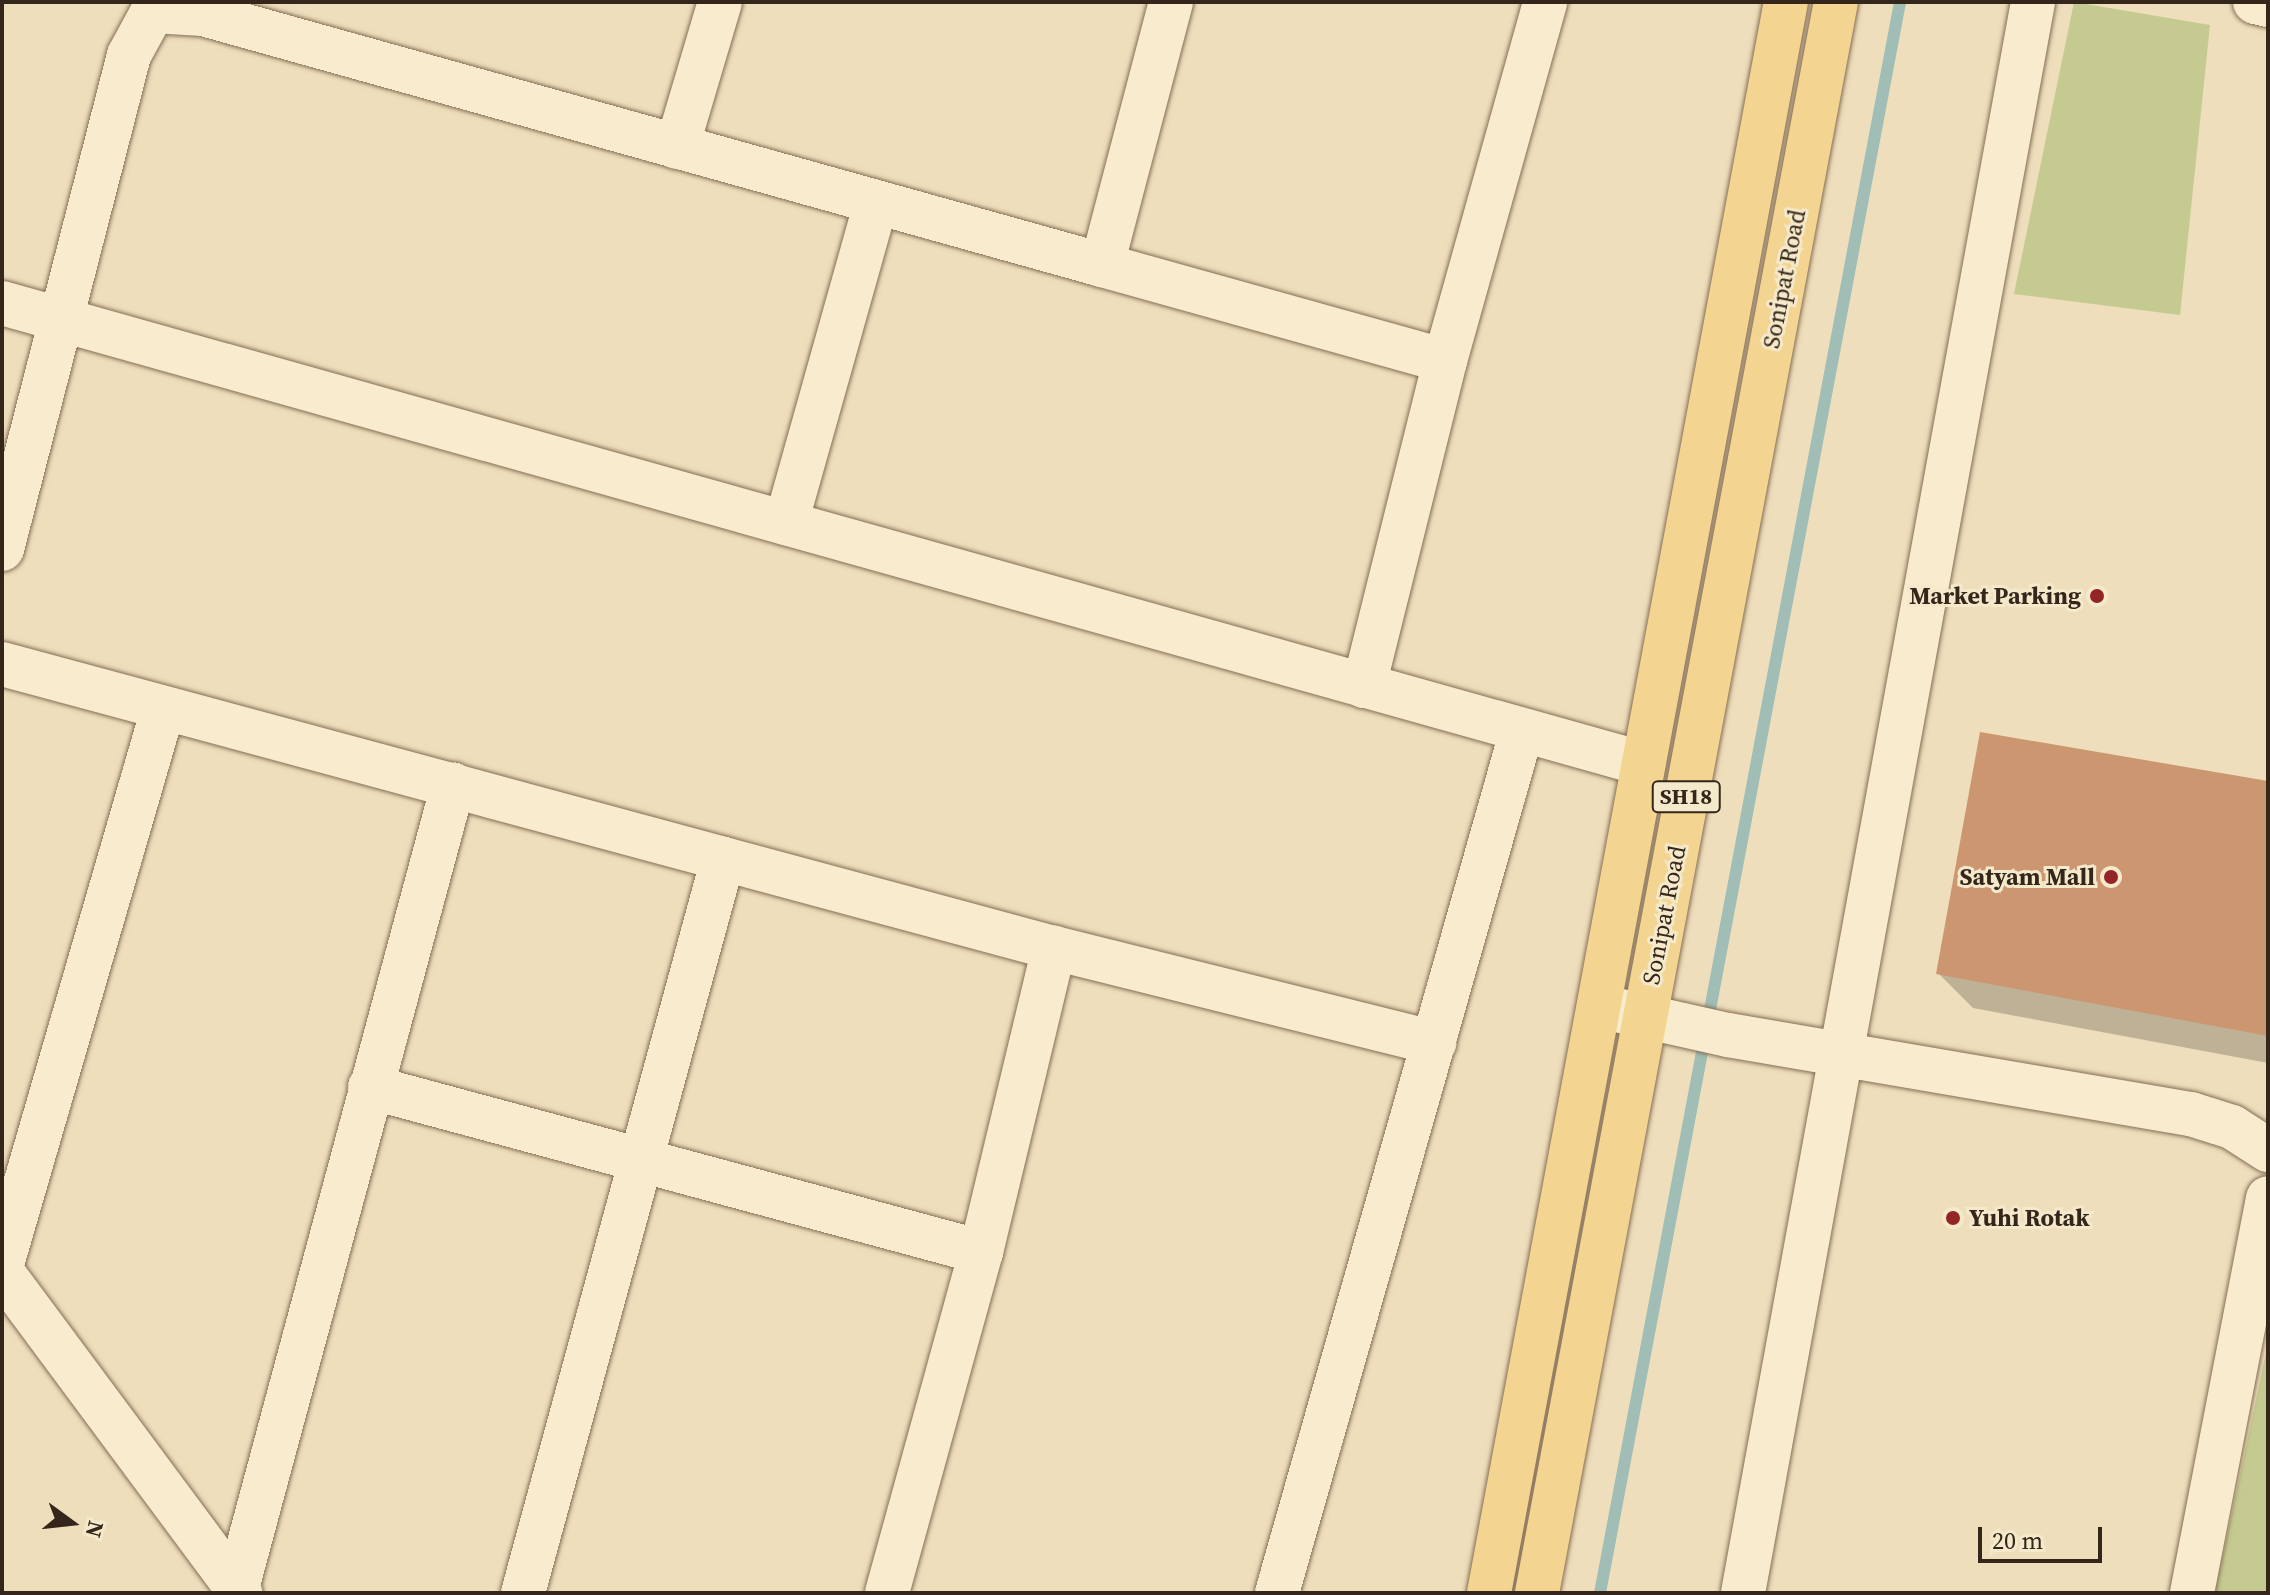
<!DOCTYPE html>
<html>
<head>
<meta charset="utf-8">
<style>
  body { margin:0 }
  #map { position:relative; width:2270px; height:1595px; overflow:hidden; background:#eedebc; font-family:"Source Serif 4",serif }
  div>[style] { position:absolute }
  .green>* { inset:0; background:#c5cb90 }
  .shadow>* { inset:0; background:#0003 }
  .stream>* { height:12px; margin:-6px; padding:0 6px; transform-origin:6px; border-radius:6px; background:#a0beb5 }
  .building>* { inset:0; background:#cc9671 }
  .roads { filter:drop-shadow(0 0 2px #856e55) drop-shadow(0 0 2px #856e55) }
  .street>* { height:44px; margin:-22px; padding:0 22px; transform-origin:22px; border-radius:22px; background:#f9ecce }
  .primary>* { height:44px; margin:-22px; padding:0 22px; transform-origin:22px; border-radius:22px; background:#f3d491 }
  .dots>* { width:22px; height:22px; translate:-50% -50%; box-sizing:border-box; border:4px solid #f5e9cb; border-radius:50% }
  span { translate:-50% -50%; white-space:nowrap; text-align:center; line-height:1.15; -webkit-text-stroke:6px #f5e9cb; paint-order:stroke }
  .shield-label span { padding:2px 6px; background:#f5e9cb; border:2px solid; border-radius:6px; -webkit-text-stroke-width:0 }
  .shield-label { font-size:22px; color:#34261a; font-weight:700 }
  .street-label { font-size:24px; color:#34261a }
  .poi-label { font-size:24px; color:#34261a; font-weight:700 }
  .right { translate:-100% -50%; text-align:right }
  .left { translate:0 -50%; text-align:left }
  .frame { position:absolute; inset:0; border:4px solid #34261a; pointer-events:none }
  .north { position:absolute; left:32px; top:1483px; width:80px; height:80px; -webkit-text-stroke:6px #f5e9cb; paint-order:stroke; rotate:105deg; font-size:22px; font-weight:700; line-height:32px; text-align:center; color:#34261a }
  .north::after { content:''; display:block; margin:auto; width:28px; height:36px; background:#34261a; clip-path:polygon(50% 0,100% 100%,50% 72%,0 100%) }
  .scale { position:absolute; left:1978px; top:1527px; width:124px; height:36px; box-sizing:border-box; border:4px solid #34261a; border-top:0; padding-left:10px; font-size:24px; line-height:28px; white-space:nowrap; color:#34261a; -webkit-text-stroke:6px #f5e9cb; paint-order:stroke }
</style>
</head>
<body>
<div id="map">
  <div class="green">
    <i style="clip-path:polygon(2074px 2px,2210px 25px,2180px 315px,2014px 294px)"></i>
    <i style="clip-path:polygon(2268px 1343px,2268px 1593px,2215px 1593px)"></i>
  </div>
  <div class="shadow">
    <i style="clip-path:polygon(2268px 783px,2268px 1063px,1973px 1008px,1938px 973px)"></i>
  </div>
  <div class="stream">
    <i style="left:1600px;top:1593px;width:1619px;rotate:-79.32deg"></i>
  </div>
  <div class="building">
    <i style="clip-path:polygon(1980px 732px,2268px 781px,2268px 1036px,1936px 974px)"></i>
  </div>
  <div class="roads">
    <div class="street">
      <i style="left:1171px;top:2px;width:272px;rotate:104.7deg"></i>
      <i style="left:1102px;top:265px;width:356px;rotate:15.6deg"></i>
      <i style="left:1445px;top:361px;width:335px;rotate:104deg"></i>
      <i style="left:2255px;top:2px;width:13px;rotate:13deg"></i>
      <i style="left:677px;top:147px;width:151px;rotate:-73.5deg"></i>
      <i style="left:2px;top:303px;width:1705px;rotate:15.68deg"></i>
      <i style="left:1445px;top:361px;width:373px;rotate:-74.4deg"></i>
      <i style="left:786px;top:523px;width:333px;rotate:-74.3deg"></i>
      <i style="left:2px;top:549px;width:510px;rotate:-75.58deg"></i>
      <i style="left:129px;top:55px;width:50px;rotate:-61.4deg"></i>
      <i style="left:153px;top:11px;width:50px;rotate:3.4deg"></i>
      <i style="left:203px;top:14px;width:933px;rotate:15.6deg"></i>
      <i style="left:2px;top:664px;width:1090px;rotate:15.11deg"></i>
      <i style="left:1054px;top:948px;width:392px;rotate:14deg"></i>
      <i style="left:1599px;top:1006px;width:132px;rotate:12.7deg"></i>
      <i style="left:1728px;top:1035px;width:470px;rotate:9.7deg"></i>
      <i style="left:2191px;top:1114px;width:43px;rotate:17.6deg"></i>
      <i style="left:2232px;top:1127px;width:43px;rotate:32.6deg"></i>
      <i style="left:370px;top:1087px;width:633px;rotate:15.11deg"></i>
      <i style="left:2px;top:1264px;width:578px;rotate:-73.82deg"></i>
      <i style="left:2px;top:1272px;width:400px;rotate:53.4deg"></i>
      <i style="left:237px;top:1588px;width:832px;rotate:-74.94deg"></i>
      <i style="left:523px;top:1593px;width:761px;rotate:-74.76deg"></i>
      <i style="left:887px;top:1593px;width:354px;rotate:-74.6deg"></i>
      <i style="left:981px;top:1252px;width:313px;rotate:-76.5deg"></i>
      <i style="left:1277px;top:1593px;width:897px;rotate:-74.15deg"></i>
      <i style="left:1743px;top:1593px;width:1617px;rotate:-79.67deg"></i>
      <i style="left:2192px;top:1593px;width:402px;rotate:-79.1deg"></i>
    </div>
    <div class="primary">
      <i style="left:1489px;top:1593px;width:1618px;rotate:-79.43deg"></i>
      <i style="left:1537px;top:1593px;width:1619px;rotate:-79.36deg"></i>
    </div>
  </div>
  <div class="dots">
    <i style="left:2097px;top:596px;background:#942527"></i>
    <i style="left:2111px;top:877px;background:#942527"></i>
    <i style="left:1953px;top:1218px;background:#942527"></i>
  </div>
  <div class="shield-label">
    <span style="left:1686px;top:797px">SH18</span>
  </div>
  <div class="street-label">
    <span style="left:1784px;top:279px;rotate:-79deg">Sonipat Road</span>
    <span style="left:1664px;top:915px;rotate:-79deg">Sonipat Road</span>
  </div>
  <div class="poi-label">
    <span class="right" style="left:2081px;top:596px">Market Parking</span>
    <span class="right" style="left:2095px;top:877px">Satyam Mall</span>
    <span class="left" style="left:1969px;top:1218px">Yuhi Rotak</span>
  </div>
  <div class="frame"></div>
  <div class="north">N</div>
  <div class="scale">20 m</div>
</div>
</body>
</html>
